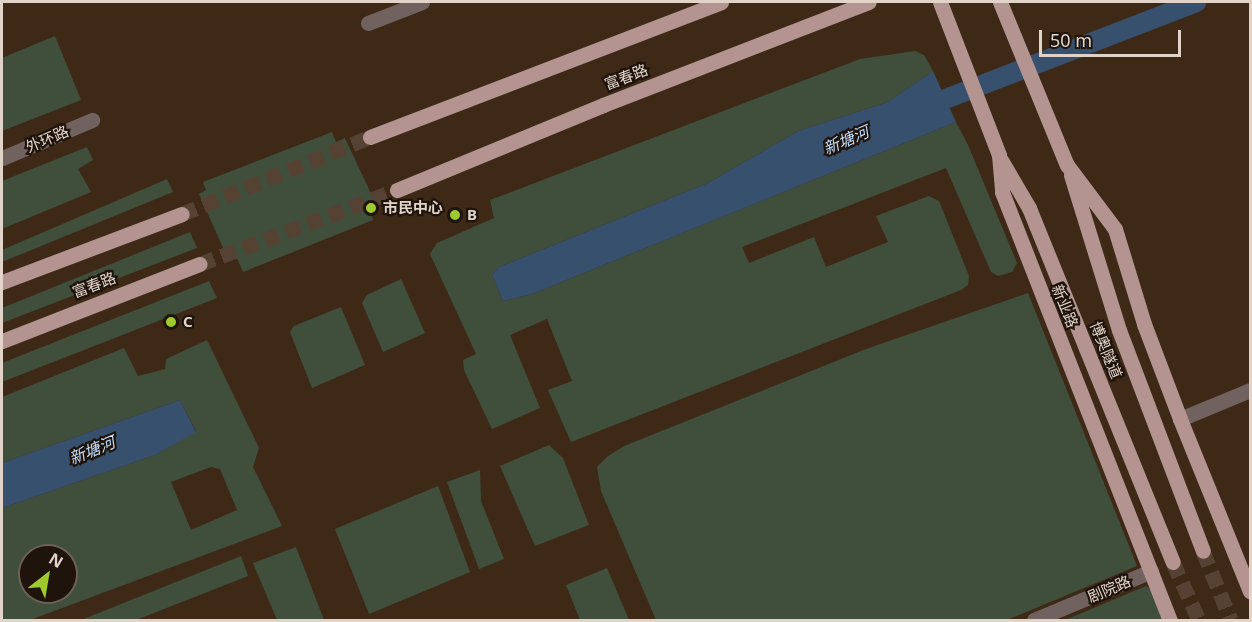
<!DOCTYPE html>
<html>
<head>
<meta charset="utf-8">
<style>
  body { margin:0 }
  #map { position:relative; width:1252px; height:622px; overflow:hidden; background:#3e2917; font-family:"Noto Sans","Noto Sans SC",sans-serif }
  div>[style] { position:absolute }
  .green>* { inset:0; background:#404f3c }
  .water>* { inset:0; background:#36506e }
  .canal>* { height:20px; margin:-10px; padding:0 10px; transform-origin:10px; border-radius:10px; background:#36506e }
  .major-tunnel>* { height:15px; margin-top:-7.5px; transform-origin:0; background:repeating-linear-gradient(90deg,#564232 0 15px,transparent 0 23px) }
  .minor>* { height:15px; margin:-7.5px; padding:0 7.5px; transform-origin:7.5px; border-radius:7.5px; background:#716260 }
  .major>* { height:15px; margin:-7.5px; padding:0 7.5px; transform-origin:7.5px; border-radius:7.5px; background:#b39491 }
  .dots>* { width:16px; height:16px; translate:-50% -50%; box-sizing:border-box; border:3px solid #1e140c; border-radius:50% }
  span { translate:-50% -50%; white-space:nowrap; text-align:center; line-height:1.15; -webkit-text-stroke:4.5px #1e140c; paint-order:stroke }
  .street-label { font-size:15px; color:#e1d3c8 }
  .poi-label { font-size:15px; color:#e1d3c8; font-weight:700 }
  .left { translate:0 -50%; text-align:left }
  .water-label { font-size:16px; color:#c2ddfd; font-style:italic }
  .frame { position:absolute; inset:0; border:3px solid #e1d3c8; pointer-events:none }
  .north { position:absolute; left:18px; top:544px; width:60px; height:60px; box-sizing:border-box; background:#1e140c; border:2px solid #6c6057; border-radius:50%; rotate:31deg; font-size:16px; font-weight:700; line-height:24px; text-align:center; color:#e1d3c8 }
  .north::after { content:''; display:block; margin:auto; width:21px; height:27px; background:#9fca2d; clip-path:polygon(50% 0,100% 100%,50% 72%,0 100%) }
  .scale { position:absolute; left:1039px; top:30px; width:142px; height:27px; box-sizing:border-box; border:3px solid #e1d3c8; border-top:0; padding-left:8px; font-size:18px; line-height:21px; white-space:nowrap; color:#e1d3c8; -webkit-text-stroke:4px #1e140c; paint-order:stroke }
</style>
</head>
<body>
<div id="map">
  <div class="green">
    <i style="clip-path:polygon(55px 36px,81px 100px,2px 131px,2px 58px)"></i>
    <i style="clip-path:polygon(915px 51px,924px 55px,933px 71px,888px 102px,798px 131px,708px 183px,499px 267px,492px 275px,503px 301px,532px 294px,956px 122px,968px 145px,1017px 263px,1012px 272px,998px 276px,991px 272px,946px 168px,742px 247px,749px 263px,814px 237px,826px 267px,888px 242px,876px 216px,929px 196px,939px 201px,969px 276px,968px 285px,961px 290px,571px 442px,548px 390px,572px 381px,547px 319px,510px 335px,540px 408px,492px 429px,464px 370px,463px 360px,476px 354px,430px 254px,437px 243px,494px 218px,490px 200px,860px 59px)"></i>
    <i style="clip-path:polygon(332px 132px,336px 142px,345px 138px,374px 200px,368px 205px,373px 220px,243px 272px,236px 256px,228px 259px,199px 194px,206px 190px,203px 182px)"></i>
    <i style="clip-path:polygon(87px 147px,93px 160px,78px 169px,91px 192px,2px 229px,2px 181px)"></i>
    <i style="clip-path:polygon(167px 179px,173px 192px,2px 262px,2px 250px)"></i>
    <i style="clip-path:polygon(190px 232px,197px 248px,2px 323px,2px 308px)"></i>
    <i style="clip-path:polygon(401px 279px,425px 333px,383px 352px,362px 303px,367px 295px)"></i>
    <i style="clip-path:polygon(209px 281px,217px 298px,2px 382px,2px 363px)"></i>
    <i style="clip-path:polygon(1028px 293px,1137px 566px,1007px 620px,656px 620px,601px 491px,597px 467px,608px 456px,624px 446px,866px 349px)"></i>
    <i style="clip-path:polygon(341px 307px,365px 365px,312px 388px,290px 332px,294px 326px)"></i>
    <i style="clip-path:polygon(evenodd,207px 340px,259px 448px,253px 467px,282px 526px,30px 620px,2px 620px,2px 508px,155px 455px,196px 431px,180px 400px,2px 463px,2px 397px,124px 348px,138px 376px,165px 369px,166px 359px,207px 340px,211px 467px,220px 469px,237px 510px,191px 530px,171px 482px,211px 467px,207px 340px,30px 556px,66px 556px,66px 592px,30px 592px,30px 556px)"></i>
    <i style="clip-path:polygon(549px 445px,563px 458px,589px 525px,535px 546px,500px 466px)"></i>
    <i style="clip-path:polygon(480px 470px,481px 501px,504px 559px,479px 569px,447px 482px)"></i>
    <i style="clip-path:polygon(438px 486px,470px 572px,369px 614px,335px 529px)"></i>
    <i style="clip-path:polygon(296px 547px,324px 620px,277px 620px,253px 563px)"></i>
    <i style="clip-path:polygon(241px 556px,248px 576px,136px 620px,81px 620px)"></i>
    <i style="clip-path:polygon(607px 568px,629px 620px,580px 620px,566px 585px)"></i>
    <i style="clip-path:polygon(1146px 586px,1154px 592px,1166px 620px,1065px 620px)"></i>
  </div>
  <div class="water">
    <i style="clip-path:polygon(933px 71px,956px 122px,532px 294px,503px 301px,492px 275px,499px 267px,708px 183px,798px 131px,888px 102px)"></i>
    <i style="clip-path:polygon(180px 400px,196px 432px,155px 455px,2px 508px,2px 463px)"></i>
  </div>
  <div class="canal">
    <i style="left:922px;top:108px;width:294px;rotate:-21.1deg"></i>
  </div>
  <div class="major-tunnel">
    <i style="left:182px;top:214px;width:203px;rotate:-22.3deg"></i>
    <i style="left:200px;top:264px;width:210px;rotate:-20.6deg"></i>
    <i style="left:1203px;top:551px;width:74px;rotate:67.9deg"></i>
    <i style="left:1173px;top:562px;width:64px;rotate:65.9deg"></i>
  </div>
  <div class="minor">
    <i style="left:368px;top:23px;width:58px;rotate:-21.3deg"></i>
    <i style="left:2px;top:158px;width:98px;rotate:-22.9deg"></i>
    <i style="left:1180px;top:419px;width:76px;rotate:-22.5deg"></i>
    <i style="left:1034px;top:620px;width:127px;rotate:-22.7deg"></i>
  </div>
  <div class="major">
    <i style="left:940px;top:2px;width:164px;rotate:68.9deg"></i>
    <i style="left:999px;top:155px;width:37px;rotate:85deg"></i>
    <i style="left:1002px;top:192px;width:460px;rotate:68.6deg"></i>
    <i style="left:1000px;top:2px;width:176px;rotate:67.7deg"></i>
    <i style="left:1067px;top:165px;width:80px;rotate:53.1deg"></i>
    <i style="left:1115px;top:229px;width:99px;rotate:73deg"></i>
    <i style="left:1144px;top:324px;width:102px;rotate:69.2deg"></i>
    <i style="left:1180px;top:419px;width:186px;rotate:67.9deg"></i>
    <i style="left:370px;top:137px;width:376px;rotate:-21deg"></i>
    <i style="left:1001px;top:160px;width:56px;rotate:59.7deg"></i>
    <i style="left:1029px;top:208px;width:382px;rotate:67.9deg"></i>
    <i style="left:1071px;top:175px;width:162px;rotate:72.8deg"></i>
    <i style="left:1119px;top:330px;width:236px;rotate:69.2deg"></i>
    <i style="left:397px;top:190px;width:223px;rotate:-22.4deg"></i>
    <i style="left:603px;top:105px;width:285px;rotate:-21.2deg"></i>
    <i style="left:2px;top:282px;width:192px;rotate:-20.7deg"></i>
    <i style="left:2px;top:341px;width:212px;rotate:-21.3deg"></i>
  </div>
  <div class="dots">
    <i style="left:371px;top:208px;background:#9fca2d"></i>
    <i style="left:455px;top:215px;background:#9fca2d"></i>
    <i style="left:171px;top:322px;background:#9fca2d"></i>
  </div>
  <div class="street-label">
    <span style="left:626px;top:77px;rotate:-21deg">富春路</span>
    <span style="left:47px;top:139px;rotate:-23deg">外环路</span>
    <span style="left:94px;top:285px;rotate:-21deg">富春路</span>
    <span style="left:1065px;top:306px;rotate:68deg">新业路</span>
    <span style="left:1106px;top:350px;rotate:68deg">博奥隧道</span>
    <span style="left:1109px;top:589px;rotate:-23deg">剧院路</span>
  </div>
  <div class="poi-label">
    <span class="left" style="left:383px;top:208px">市民中心</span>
    <span class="left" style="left:467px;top:215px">B</span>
    <span class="left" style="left:183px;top:322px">C</span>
  </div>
  <div class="water-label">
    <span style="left:846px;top:140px;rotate:-23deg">新塘河</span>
    <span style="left:92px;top:450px;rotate:-22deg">新塘河</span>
  </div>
  <div class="frame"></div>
  <div class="north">N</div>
  <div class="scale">50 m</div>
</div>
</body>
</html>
